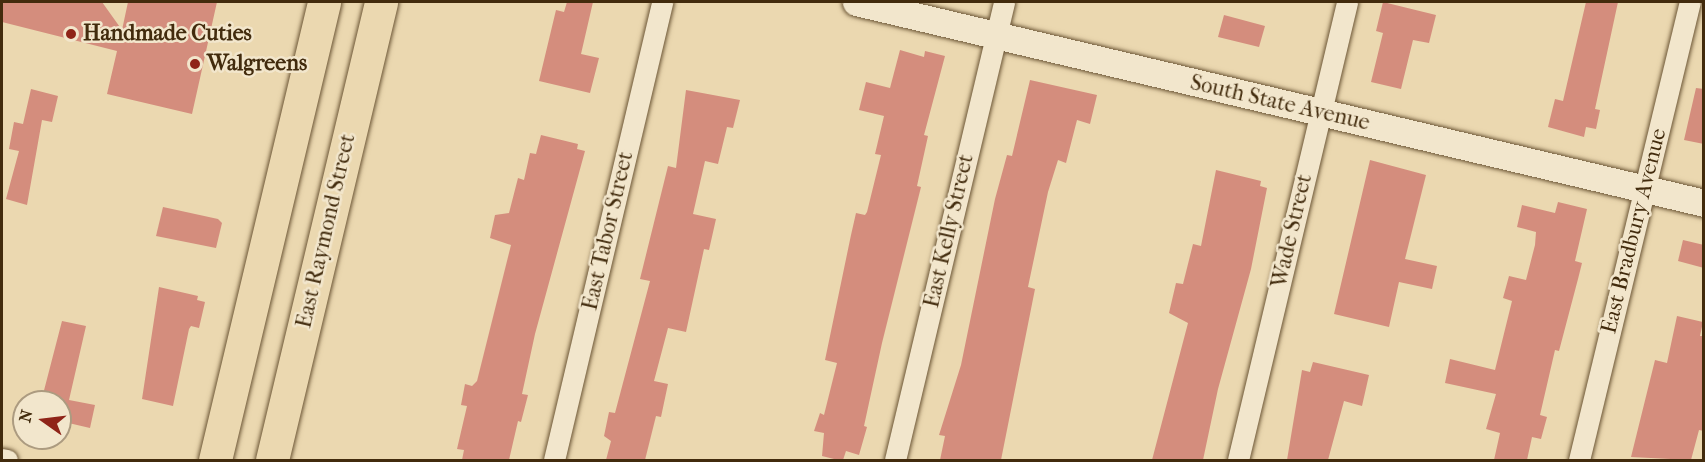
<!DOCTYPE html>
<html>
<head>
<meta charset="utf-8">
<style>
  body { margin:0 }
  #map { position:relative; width:1705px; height:462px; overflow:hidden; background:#ebd8b0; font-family:"IM FELL French Canon",serif }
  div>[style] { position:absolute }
  .building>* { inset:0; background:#d48d7d }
  .roads { filter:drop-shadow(0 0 2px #6c5636) drop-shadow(0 0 2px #6c5636) }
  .minor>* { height:21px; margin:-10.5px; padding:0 10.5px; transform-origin:10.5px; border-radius:10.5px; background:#f2e6cc }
  .tertiary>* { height:27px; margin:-13.5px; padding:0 13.5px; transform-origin:13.5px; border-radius:13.5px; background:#f2e6cc }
  .primary>* { height:33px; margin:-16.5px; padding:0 16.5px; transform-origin:16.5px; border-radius:16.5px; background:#ebd8b0 }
  .dots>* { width:16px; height:16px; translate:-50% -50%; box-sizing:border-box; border:3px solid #f2e6cc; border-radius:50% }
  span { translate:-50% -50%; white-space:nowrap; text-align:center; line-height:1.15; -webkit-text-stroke:5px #f2e6cc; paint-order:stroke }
  .poi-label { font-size:22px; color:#422b0d; font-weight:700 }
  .left { translate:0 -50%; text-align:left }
  .street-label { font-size:22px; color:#422b0d }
  .frame { position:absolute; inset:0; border:3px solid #422b0d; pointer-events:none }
  .north { position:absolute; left:12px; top:390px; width:60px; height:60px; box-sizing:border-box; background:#f2e6cc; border:2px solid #ac9b80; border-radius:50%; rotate:284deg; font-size:16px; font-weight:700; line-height:24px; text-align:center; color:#422b0d }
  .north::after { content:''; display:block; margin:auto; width:21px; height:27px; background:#8f2418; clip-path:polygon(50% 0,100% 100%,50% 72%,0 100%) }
</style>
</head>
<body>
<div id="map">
  <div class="building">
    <i style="clip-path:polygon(2px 2px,102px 2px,122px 30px,128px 2px,217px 2px,192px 114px,107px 94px,117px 51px,2px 22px)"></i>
    <i style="clip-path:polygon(567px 2px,593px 2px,581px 54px,599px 58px,590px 93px,539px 81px,556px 10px,564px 12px)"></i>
    <i style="clip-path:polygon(1383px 2px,1436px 15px,1429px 43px,1413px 40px,1401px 89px,1371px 82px,1383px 33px,1376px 31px)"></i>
    <i style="clip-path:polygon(1586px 2px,1618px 2px,1595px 109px,1600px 110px,1596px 129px,1586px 127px,1584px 137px,1548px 127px,1555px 99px,1563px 101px)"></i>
    <i style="clip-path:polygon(1224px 15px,1265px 26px,1259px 47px,1218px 37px)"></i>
    <i style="clip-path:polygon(900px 50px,924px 57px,925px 51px,945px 56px,924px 135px,928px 136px,917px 186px,921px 187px,882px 343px,864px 426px,867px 427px,859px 455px,846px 451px,843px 460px,838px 460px,822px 456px,824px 433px,814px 431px,820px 413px,824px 415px,837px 363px,825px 360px,851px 235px,856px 213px,865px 215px,867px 212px,881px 155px,875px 154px,884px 116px,859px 110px,866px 82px,890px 88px)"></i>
    <i style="clip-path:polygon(1030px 80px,1097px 95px,1090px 124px,1077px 120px,1066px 163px,1058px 160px,1048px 192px,1028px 287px,1035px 289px,1001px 460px,940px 460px,945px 436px,939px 435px,961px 365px,995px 199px,1007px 155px,1012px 156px)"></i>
    <i style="clip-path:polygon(1696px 88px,1704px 89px,1704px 144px,1684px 140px)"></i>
    <i style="clip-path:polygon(31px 89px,58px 96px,52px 122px,42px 120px,27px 205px,6px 199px,19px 151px,9px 149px,14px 122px,23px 124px)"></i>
    <i style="clip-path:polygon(686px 90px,740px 100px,733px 128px,727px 127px,718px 164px,705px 161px,693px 214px,716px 219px,709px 250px,704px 249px,686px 332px,668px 328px,654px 381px,668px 384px,661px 417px,656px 416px,645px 460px,606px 460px,611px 441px,604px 436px,609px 412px,615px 413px,650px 281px,640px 279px,668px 166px,676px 168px)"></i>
    <i style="clip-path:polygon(541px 135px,578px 144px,577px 149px,585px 151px,535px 334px,522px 394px,528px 395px,521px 422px,518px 421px,509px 460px,462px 460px,464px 450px,457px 449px,467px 406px,461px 405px,465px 384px,472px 386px,477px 381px,511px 245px,490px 238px,495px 215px,509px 213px,518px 178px,524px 180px,530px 153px,536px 154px)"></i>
    <i style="clip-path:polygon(1370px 160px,1426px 175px,1405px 259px,1437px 266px,1432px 289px,1399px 282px,1389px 327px,1334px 314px)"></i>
    <i style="clip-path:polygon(1216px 170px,1261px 181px,1260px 186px,1267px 188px,1251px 269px,1218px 389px,1203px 460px,1152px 460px,1188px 323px,1169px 313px,1176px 283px,1183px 284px,1193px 244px,1201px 246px)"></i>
    <i style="clip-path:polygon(1558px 202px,1587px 209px,1575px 261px,1582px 263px,1578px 279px,1559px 351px,1555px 350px,1540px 415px,1547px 417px,1541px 439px,1532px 437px,1527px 460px,1494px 460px,1500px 433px,1486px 429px,1496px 394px,1445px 383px,1450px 359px,1495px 370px,1512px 301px,1503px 298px,1509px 276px,1526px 280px,1535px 245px,1536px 232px,1517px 227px,1522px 205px,1555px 213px)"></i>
    <i style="clip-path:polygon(163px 207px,218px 219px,222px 223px,216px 248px,156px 236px)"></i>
    <i style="clip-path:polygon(1683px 240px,1704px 245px,1704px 268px,1678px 261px)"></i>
    <i style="clip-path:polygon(159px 287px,198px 296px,197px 300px,205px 302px,199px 328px,191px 326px,189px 329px,173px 406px,142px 399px)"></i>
    <i style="clip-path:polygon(1677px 316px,1703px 322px,1700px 336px,1704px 336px,1704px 431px,1699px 430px,1691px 460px,1631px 457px,1655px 360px,1667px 363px)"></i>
    <i style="clip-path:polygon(62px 321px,86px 326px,69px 400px,95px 405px,90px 428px,60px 421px,60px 402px,41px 402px)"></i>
    <i style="clip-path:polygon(1313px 362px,1369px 375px,1362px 406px,1344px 401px,1328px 460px,1287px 460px,1302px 370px,1310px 372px)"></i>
  </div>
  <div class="roads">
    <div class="minor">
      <i style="left:2px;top:459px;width:5px;rotate:11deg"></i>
      <i style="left:554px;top:460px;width:471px;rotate:-76.7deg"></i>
      <i style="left:895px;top:460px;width:471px;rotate:-76.6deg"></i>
      <i style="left:1238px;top:460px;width:471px;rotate:-76.6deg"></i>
      <i style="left:1579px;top:460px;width:471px;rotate:-76.4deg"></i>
    </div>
    <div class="tertiary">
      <i style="left:856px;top:2px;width:871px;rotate:13.33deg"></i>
    </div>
    <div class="primary">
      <i style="left:215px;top:460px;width:471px;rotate:-76.6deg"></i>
      <i style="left:272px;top:460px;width:471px;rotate:-76.6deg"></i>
    </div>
  </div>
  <div class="dots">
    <i style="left:71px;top:34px;background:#8f2418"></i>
    <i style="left:195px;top:64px;background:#8f2418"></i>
  </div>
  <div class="poi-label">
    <span class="left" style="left:83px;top:34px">Handmade Cuties</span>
    <span class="left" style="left:207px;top:64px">Walgreens</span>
  </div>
  <div class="street-label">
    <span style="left:1280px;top:103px;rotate:13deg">South State Avenue</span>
    <span style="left:326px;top:231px;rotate:-77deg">East Raymond Street</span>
    <span style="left:608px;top:231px;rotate:-77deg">East Tabor Street</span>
    <span style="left:949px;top:231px;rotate:-77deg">East Kelly Street</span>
    <span style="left:1292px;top:231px;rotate:-77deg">Wade Street</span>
    <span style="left:1634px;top:231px;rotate:-76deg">East Bradbury Avenue</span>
  </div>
  <div class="frame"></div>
  <div class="north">N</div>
</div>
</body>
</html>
